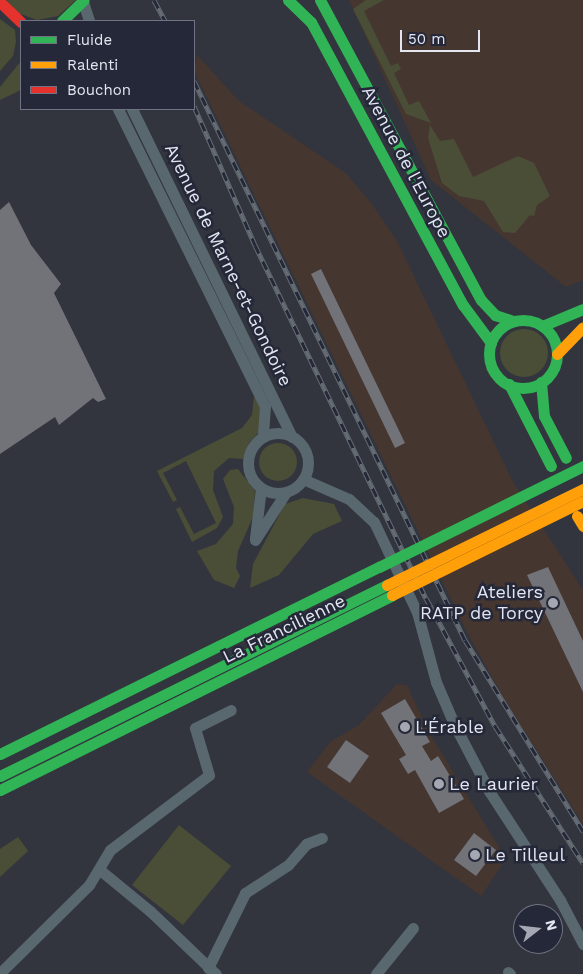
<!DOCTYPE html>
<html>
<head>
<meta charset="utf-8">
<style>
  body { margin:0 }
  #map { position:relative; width:583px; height:974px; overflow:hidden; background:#32353e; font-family:"Work Sans",sans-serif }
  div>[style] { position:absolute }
  .industrial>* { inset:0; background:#453630 }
  .green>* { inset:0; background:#4a4e36 }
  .round { border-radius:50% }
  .building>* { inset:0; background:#727279 }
  .street>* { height:11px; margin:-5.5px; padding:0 5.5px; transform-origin:5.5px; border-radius:5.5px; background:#59676f }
  .street>.ring { margin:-5.5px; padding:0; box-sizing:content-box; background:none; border:11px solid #59676f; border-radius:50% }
  .fast>* { height:11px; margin:-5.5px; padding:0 5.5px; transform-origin:5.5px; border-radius:5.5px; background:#30b455 }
  .fast>.ring { margin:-5.5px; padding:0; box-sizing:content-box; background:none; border:11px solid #30b455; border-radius:50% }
  .slow>* { height:11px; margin:-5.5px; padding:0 5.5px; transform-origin:5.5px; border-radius:5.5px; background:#ff9f0a }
  .jam>* { height:11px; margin:-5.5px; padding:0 5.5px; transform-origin:5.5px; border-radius:5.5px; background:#e5322d }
  .rail>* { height:5px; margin-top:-2.5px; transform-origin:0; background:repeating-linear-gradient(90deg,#242838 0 9px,#656c74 0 18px); box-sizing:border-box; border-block:1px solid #656c74 }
  .fast-bridge>* { height:11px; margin:-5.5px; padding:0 5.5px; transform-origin:5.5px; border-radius:5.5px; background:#30b455 }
  .slow-bridge>* { height:11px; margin:-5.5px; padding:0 5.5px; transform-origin:5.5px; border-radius:5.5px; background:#ff9f0a }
  .dots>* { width:14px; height:14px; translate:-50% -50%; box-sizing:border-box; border:2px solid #242838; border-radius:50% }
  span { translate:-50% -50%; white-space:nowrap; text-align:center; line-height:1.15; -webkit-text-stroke:5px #242838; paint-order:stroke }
  .street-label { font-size:18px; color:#e3e6f1 }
  .poi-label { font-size:18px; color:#e3e6f1 }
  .right { translate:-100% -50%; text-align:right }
  .left { translate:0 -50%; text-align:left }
  .legend { position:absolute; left:20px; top:20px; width:175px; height:90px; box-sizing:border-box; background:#242838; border:1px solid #707482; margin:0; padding:6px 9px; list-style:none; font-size:15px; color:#e3e6f1 }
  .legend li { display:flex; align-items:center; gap:10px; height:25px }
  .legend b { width:25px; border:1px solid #707482 }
  .north { position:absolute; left:513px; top:904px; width:50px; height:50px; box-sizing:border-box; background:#242838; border:1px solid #707482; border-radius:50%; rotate:74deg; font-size:14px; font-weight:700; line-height:20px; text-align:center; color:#e3e6f1 }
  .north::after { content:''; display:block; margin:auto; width:18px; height:22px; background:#a5a8b2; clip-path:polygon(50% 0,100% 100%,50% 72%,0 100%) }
  .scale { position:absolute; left:400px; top:30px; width:80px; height:22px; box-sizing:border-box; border:2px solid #e3e6f1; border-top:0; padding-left:6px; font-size:15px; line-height:18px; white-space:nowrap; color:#e3e6f1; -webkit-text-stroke:4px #242838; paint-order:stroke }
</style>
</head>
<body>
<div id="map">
  <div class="industrial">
    <i style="clip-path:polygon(349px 0,583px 0,583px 280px,566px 287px,431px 180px)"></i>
    <i style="clip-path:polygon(197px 55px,239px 101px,346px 173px,371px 203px,396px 239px,513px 482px,583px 590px,583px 824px,500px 692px,467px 632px,194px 71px)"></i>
    <i style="clip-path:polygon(397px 684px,407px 685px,429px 732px,506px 859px,481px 896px,307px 772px,330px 742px,359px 725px)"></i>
  </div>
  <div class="green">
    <i style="clip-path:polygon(6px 0,76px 0,58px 16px,37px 20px,18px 13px)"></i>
    <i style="clip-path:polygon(366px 0,384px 0,364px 11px,391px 66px,398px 63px,401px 69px,394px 73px,409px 105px,419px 101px,431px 123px,406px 114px,353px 9px)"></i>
    <i style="clip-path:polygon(0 19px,15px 30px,16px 42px,13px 56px,0 71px)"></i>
    <i style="clip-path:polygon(21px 61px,21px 90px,0 100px,0 87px)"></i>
    <i style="clip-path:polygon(430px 125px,440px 141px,454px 139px,473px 177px,518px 156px,534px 163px,550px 196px,537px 205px,534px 216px,530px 215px,515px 233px,503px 232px,484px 201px,459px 196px,442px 183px,428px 138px)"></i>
    <i class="round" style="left:500px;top:329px;width:48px;height:48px"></i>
    <i style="clip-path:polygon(254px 396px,260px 407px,260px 431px,249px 443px,243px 459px,229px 458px,214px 471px,213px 490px,223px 517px,217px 528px,192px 542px,176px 509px,180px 507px,194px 534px,216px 523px,186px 461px,163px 473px,177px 500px,173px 502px,157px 471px,242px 428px,252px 415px)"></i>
    <i class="round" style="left:259px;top:443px;width:38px;height:38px"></i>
    <i style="clip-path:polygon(238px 469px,255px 491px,253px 517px,238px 551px,236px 568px,240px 576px,234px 588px,214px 580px,197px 551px,216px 544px,233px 524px,234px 507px,223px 479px,230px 470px)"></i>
    <i style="clip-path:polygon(303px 498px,334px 504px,342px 521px,313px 534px,279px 575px,250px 588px,253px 564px,285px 504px)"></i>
    <i style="clip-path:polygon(179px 825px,231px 866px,183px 925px,132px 885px)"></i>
    <i style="clip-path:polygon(18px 837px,28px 851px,0 877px,0 849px)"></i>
  </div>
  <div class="building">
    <i style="clip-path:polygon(9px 202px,31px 245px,61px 284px,54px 293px,106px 399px,98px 402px,93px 398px,59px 425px,55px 417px,0 454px,0 210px)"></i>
    <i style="clip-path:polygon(321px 269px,405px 443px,395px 448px,311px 274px)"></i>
    <i style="clip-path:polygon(548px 567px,583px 641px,583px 692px,527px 575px)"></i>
    <i style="clip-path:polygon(405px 699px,430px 742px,422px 746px,431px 761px,438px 756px,464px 799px,439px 813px,415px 770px,408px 774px,399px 759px,406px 755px,381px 713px)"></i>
    <i style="clip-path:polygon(346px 740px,369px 756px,350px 783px,327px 767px)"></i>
    <i style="clip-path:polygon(474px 833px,496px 850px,476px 876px,454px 860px)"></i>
  </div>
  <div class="street">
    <i style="left:83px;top:2px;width:20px;rotate:72deg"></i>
    <i style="left:118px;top:109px;width:331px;rotate:63.7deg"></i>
    <i style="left:265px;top:406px;width:31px;rotate:94deg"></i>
    <i style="left:132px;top:109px;width:365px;rotate:64deg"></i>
    <i class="ring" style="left:248px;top:433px;width:49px;height:49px"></i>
    <i style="left:303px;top:479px;width:50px;rotate:23.5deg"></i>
    <i style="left:349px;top:499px;width:34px;rotate:43deg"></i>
    <i style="left:374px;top:522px;width:100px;rotate:64.5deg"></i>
    <i style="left:417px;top:612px;width:73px;rotate:74.8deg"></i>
    <i style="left:436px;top:682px;width:46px;rotate:66.8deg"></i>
    <i style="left:454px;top:724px;width:76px;rotate:62.4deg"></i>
    <i style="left:489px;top:791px;width:130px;rotate:56.9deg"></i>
    <i style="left:560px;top:900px;width:50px;rotate:62.4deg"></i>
    <i style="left:255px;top:538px;width:50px;rotate:-83.2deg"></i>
    <i style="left:255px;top:540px;width:57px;rotate:-57.1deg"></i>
    <i style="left:100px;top:870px;width:65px;rotate:39.4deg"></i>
    <i style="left:150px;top:911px;width:91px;rotate:43.7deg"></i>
    <i style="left:208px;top:968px;width:84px;rotate:-63.7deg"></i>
    <i style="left:245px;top:893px;width:51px;rotate:-33.1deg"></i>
    <i style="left:288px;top:865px;width:28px;rotate:-49deg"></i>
    <i style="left:306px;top:844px;width:17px;rotate:-21deg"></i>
    <i style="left:508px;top:972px;width:3px;rotate:45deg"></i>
    <i style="left:0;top:973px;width:125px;rotate:-44.7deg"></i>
    <i style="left:89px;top:885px;width:41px;rotate:-59deg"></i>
    <i style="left:110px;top:850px;width:124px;rotate:-37.1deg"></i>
    <i style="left:209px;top:775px;width:49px;rotate:-106.6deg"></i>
    <i style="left:195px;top:728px;width:40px;rotate:-26.6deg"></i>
    <i style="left:376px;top:974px;width:59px;rotate:-51.2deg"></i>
  </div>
  <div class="fast">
    <i style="left:288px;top:0;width:32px;rotate:44deg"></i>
    <i style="left:311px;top:22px;width:321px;rotate:61.8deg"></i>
    <i style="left:463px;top:305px;width:47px;rotate:53.6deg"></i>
    <i style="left:320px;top:0;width:340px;rotate:61.8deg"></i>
    <i style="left:481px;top:300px;width:21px;rotate:47deg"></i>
    <i style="left:495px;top:315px;width:19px;rotate:18deg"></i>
    <i style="left:62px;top:21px;width:30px;rotate:-44deg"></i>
    <i class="ring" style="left:489px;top:320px;width:57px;height:57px"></i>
    <i style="left:542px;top:326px;width:44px;rotate:-22.5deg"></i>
    <i style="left:541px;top:382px;width:34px;rotate:85deg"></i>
    <i style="left:544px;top:416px;width:47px;rotate:62.4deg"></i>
    <i style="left:509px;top:384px;width:92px;rotate:62.9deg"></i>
    <i style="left:0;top:754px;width:423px;rotate:-26.3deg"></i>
    <i style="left:0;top:776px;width:432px;rotate:-26.3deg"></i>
    <i style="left:0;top:790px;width:438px;rotate:-26.4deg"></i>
  </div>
  <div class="slow">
    <i style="left:557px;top:354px;width:37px;rotate:-46deg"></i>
    <i style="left:577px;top:516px;width:12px;rotate:59deg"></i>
  </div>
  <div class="jam">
    <i style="left:0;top:2px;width:29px;rotate:44deg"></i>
  </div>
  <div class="rail">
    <i style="left:154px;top:0;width:24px;rotate:62deg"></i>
    <i style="left:194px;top:81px;width:621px;rotate:64.14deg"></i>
    <i style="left:465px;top:640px;width:225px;rotate:58.3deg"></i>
    <i style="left:194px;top:106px;width:152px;rotate:66.3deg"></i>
    <i style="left:255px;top:245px;width:392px;rotate:64.2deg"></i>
    <i style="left:426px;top:598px;width:145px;rotate:61.7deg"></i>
    <i style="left:495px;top:726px;width:163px;rotate:57.3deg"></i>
  </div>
  <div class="fast-bridge">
    <i style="left:379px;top:567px;width:228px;rotate:-26.3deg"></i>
  </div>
  <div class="slow-bridge">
    <i style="left:387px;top:585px;width:218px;rotate:-26.1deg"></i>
    <i style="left:392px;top:595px;width:213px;rotate:-26.2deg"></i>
  </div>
  <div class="dots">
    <i style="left:553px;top:603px;background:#a5a8b2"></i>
    <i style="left:405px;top:727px;background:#a5a8b2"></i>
    <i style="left:439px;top:784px;background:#a5a8b2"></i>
    <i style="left:475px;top:855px;background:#a5a8b2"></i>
  </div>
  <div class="street-label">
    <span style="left:406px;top:162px;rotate:62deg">Avenue de l'Europe</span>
    <span style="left:228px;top:265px;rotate:64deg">Avenue de Marne-et-Gondoire</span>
    <span style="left:284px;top:629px;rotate:-26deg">La Francilienne</span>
  </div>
  <div class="poi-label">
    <span class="right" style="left:543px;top:603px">Ateliers<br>RATP de Torcy</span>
    <span class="left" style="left:415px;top:727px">L'Érable</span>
    <span class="left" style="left:449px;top:784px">Le Laurier</span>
    <span class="left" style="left:485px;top:855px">Le Tilleul</span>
  </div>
  <ul class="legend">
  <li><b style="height:6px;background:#30b455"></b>Fluide</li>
  <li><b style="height:6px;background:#ff9f0a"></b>Ralenti</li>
  <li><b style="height:6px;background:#e5322d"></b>Bouchon</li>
  </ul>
  <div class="north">N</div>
  <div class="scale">50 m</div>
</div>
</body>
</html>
